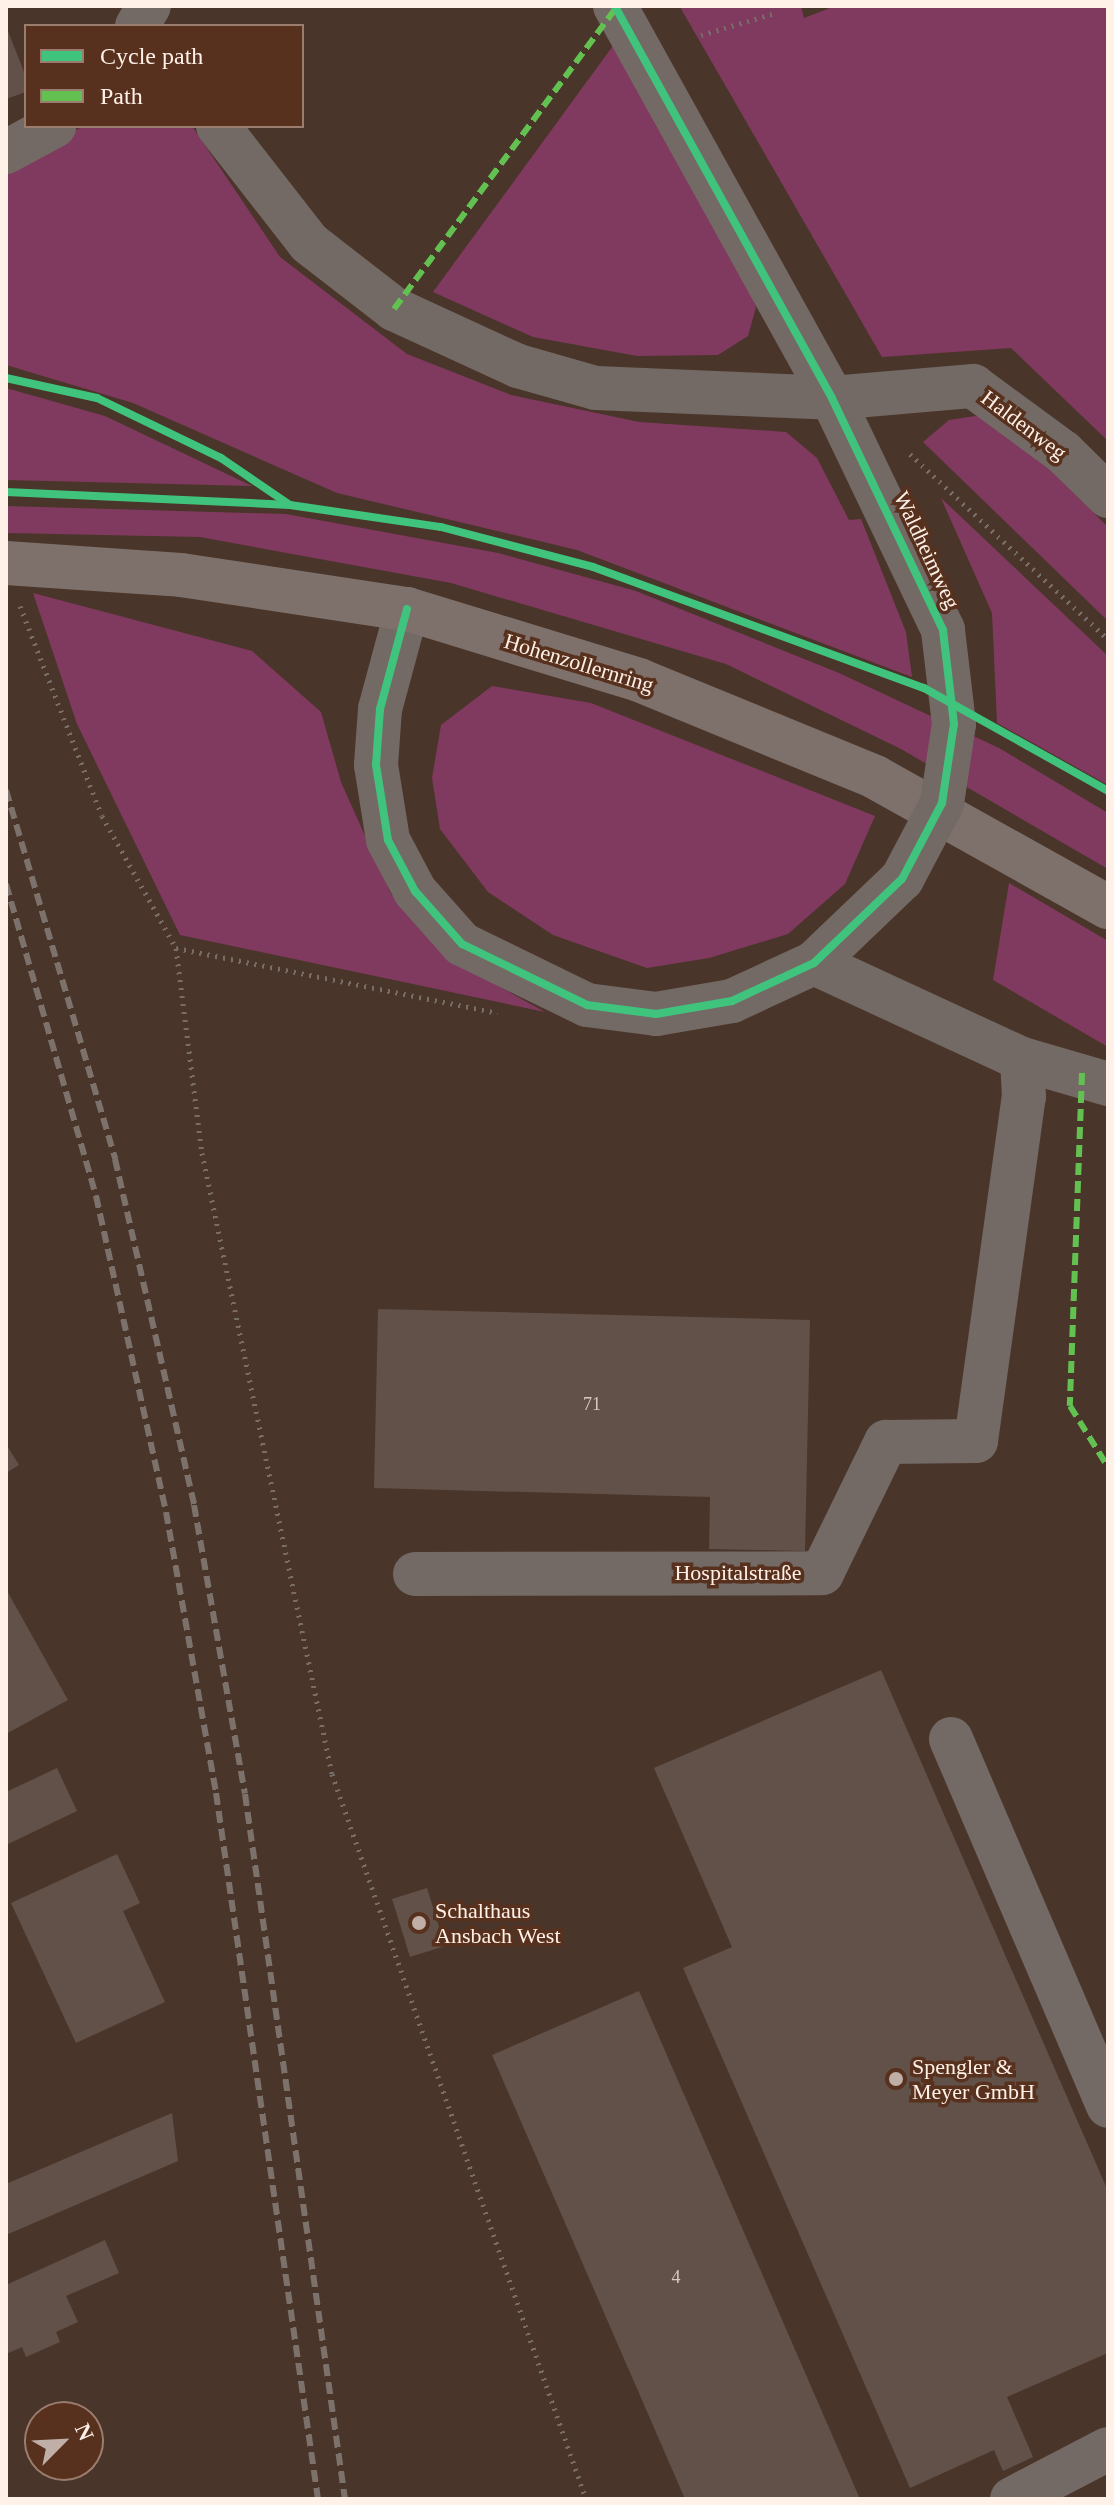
<!DOCTYPE html>
<html>
<head>
<meta charset="utf-8">
<style>
  body { margin:0 }
  #map { position:relative; width:1114px; height:2505px; overflow:hidden; background:#4a352a; font-family:"Times New Roman",serif }
  div>[style] { position:absolute }
  .green>* { inset:0; background:#803a5f }
  .building>* { inset:0; background:#625148 }
  .path>* { height:5px; margin-top:-2.5px; transform-origin:0; background:repeating-linear-gradient(90deg,#786d67 0 2px,transparent 0 8px) }
  .minor>* { height:44px; margin:-22px; padding:0 22px; transform-origin:22px; border-radius:22px; background:#736a65 }
  .major>* { height:44px; margin:-22px; padding:0 22px; transform-origin:22px; border-radius:22px; background:#7e716b }
  .rail>* { height:6px; margin-top:-3px; transform-origin:0; background:repeating-linear-gradient(90deg,#7d716b 0 12px,transparent 0 18px) }
  .minor-bridge>* { height:44px; margin:-22px; padding:0 22px; transform-origin:22px; border-radius:22px; background:#736a65 }
  .quiet>* { height:6px; margin-top:-3px; transform-origin:0; background:repeating-linear-gradient(90deg,#63c152 0 12px,transparent 0 18px) }
  .cycleway>* { height:8px; margin:-4px; padding:0 4px; transform-origin:4px; border-radius:4px; background:#40c37c }
  .dots>* { width:22px; height:22px; translate:-50% -50%; box-sizing:border-box; border:4px solid #57311d; border-radius:50% }
  span { translate:-50% -50%; white-space:nowrap; text-align:center; line-height:1.15; -webkit-text-stroke:7px #57311d; paint-order:stroke }
  .number-label { font-size:18px; color:#d8c8c0 }
  .number-label span { -webkit-text-stroke-width:0 }
  .street-label { font-size:22px; color:#fff0e8 }
  .poi-label { font-size:22px; color:#fff0e8 }
  .left { translate:0 -50%; text-align:left }
  .frame { position:absolute; inset:0; border:8px solid #fff0e8; pointer-events:none }
  .legend { position:absolute; left:24px; top:24px; width:280px; height:104px; box-sizing:border-box; background:#57311d; border:2px solid #9a7d6e; margin:0; padding:10px 14px; list-style:none; font-size:24px; color:#fff0e8 }
  .legend li { display:flex; align-items:center; gap:16px; height:40px }
  .legend b { width:40px; border:2px solid #9a7d6e }
  .north { position:absolute; left:24px; top:2401px; width:80px; height:80px; box-sizing:border-box; background:#57311d; border:2px solid #9a7d6e; border-radius:50%; rotate:66deg; font-size:22px; font-weight:700; line-height:32px; text-align:center; color:#fff0e8 }
  .north::after { content:''; display:block; margin:auto; width:28px; height:36px; background:#c0afa6; clip-path:polygon(50% 0,100% 100%,50% 72%,0 100%) }
</style>
</head>
<body>
<div id="map">
  <div class="green">
    <i style="clip-path:polygon(801px 6px,804px 18px,835px 6px,1108px 6px,1108px 441px,1011px 348px,882px 357px,680px 7px)"></i>
    <i style="clip-path:polygon(615px 43px,747px 280px,756px 307px,748px 336px,718px 355px,637px 356px,533px 337px,433px 292px)"></i>
    <i style="clip-path:polygon(83px 126px,192px 126px,280px 257px,407px 354px,511px 395px,639px 422px,786px 432px,817px 458px,849px 520px,861px 519px,906px 632px,912px 677px,577px 550px,337px 493px,133px 403px,6px 365px,6px 170px)"></i>
    <i style="clip-path:polygon(6px 388px,105px 416px,252px 486px,6px 480px)"></i>
    <i style="clip-path:polygon(982px 415px,1023px 443px,1108px 527px,1108px 621px,923px 442px,949px 420px)"></i>
    <i style="clip-path:polygon(941px 498px,1108px 656px,1108px 785px,997px 723px,992px 613px)"></i>
    <i style="clip-path:polygon(6px 506px,286px 514px,498px 553px,636px 591px,839px 673px,999px 748px,1108px 813px,1108px 869px,901px 749px,726px 664px,451px 583px,200px 537px,6px 533px)"></i>
    <i style="clip-path:polygon(33px 593px,252px 651px,321px 712px,341px 782px,391px 894px,457px 963px,545px 1012px,180px 935px,77px 724px)"></i>
    <i style="clip-path:polygon(492px 686px,591px 703px,875px 816px,845px 884px,788px 934px,709px 958px,647px 968px,553px 935px,488px 892px,440px 829px,432px 778px,441px 725px)"></i>
    <i style="clip-path:polygon(1009px 883px,1108px 941px,1108px 1047px,993px 980px)"></i>
  </div>
  <div class="building">
    <i style="clip-path:polygon(6px 26px,26px 77px,26px 92px,6px 99px)"></i>
    <i style="clip-path:polygon(378px 1309px,810px 1320px,805px 1551px,709px 1549px,710px 1497px,374px 1488px)"></i>
    <i style="clip-path:polygon(6px 1444px,19px 1465px,6px 1473px)"></i>
    <i style="clip-path:polygon(6px 1589px,68px 1700px,6px 1734px)"></i>
    <i style="clip-path:polygon(881px 1670px,1108px 2191px,1108px 2353px,1007px 2397px,1033px 2457px,1003px 2471px,994px 2450px,910px 2488px,683px 1968px,732px 1947px,654px 1768px)"></i>
    <i style="clip-path:polygon(57px 1768px,77px 1811px,6px 1845px,6px 1792px)"></i>
    <i style="clip-path:polygon(117px 1854px,140px 1903px,123px 1911px,165px 2002px,76px 2043px,11px 1903px)"></i>
    <i style="clip-path:polygon(427px 1888px,445px 1946px,410px 1957px,392px 1899px)"></i>
    <i style="clip-path:polygon(639px 1991px,860px 2499px,685px 2499px,492px 2055px)"></i>
    <i style="clip-path:polygon(172px 2113px,178px 2161px,6px 2235px,6px 2184px)"></i>
    <i style="clip-path:polygon(105px 2240px,119px 2273px,66px 2296px,78px 2322px,56px 2332px,60px 2342px,26px 2357px,22px 2347px,6px 2354px,6px 2285px)"></i>
  </div>
  <div class="path">
    <i style="left:701px;top:35px;width:74px;rotate:-16.5deg"></i>
    <i style="left:6px;top:378px;width:93px;rotate:12.4deg"></i>
    <i style="left:97px;top:398px;width:138px;rotate:25.8deg"></i>
    <i style="left:221px;top:458px;width:82px;rotate:34.1deg"></i>
    <i style="left:910px;top:454px;width:271px;rotate:43.1deg"></i>
    <i style="left:6px;top:492px;width:284px;rotate:2.6deg"></i>
    <i style="left:290px;top:505px;width:153px;rotate:8.3deg"></i>
    <i style="left:441px;top:527px;width:157px;rotate:14.7deg"></i>
    <i style="left:593px;top:567px;width:333px;rotate:20deg"></i>
    <i style="left:20px;top:606px;width:225px;rotate:68.7deg"></i>
    <i style="left:102px;top:816px;width:151px;rotate:60.7deg"></i>
    <i style="left:176px;top:948px;width:207px;rotate:82.8deg"></i>
    <i style="left:202px;top:1153px;width:634px;rotate:78.18deg"></i>
    <i style="left:332px;top:1774px;width:768px;rotate:70.69deg"></i>
    <i style="left:996px;top:728px;width:129px;rotate:29.4deg"></i>
    <i style="left:176px;top:948px;width:328px;rotate:11.4deg"></i>
  </div>
  <div class="minor">
    <i style="left:615px;top:6px;width:448px;rotate:61deg"></i>
    <i style="left:832px;top:398px;width:257px;rotate:64.4deg"></i>
    <i style="left:137px;top:26px;width:23px;rotate:-59deg"></i>
    <i style="left:218px;top:126px;width:148px;rotate:52.1deg"></i>
    <i style="left:309px;top:243px;width:108px;rotate:37.8deg"></i>
    <i style="left:394px;top:309px;width:136px;rotate:24.7deg"></i>
    <i style="left:518px;top:366px;width:81px;rotate:15.8deg"></i>
    <i style="left:596px;top:388px;width:236px;rotate:2.4deg"></i>
    <i style="left:832px;top:398px;width:142px;rotate:-4.9deg"></i>
    <i style="left:973px;top:386px;width:112px;rotate:36.3deg"></i>
    <i style="left:1063px;top:452px;width:63px;rotate:44.4deg"></i>
    <i style="left:6px;top:152px;width:55px;rotate:-28.4deg"></i>
    <i style="left:407px;top:609px;width:104px;rotate:105.1deg"></i>
    <i style="left:380px;top:709px;width:56px;rotate:94.1deg"></i>
    <i style="left:376px;top:765px;width:76px;rotate:80.9deg"></i>
    <i style="left:388px;top:840px;width:58px;rotate:62.1deg"></i>
    <i style="left:415px;top:891px;width:71px;rotate:48.4deg"></i>
    <i style="left:462px;top:944px;width:139px;rotate:26deg"></i>
    <i style="left:587px;top:1005px;width:70px;rotate:7.4deg"></i>
    <i style="left:656px;top:1014px;width:77px;rotate:-9.7deg"></i>
    <i style="left:732px;top:1001px;width:90px;rotate:-24.9deg"></i>
    <i style="left:814px;top:963px;width:122px;rotate:-43.7deg"></i>
    <i style="left:814px;top:963px;width:229px;rotate:24.8deg"></i>
    <i style="left:1022px;top:1059px;width:90px;rotate:16.2deg"></i>
    <i style="left:415px;top:1574px;width:407px;rotate:-0.1deg"></i>
    <i style="left:822px;top:1573px;width:146px;rotate:-64deg"></i>
    <i style="left:886px;top:1442px;width:90px;rotate:-0.6deg"></i>
    <i style="left:976px;top:1441px;width:347px;rotate:-82.1deg"></i>
    <i style="left:1024px;top:1097px;width:38px;rotate:-93deg"></i>
    <i style="left:951px;top:1739px;width:399px;rotate:66.8deg"></i>
    <i style="left:1012px;top:2499px;width:108px;rotate:-27.5deg"></i>
  </div>
  <div class="major">
    <i style="left:6px;top:563px;width:175px;rotate:3.9deg"></i>
    <i style="left:181px;top:575px;width:229px;rotate:8.6deg"></i>
    <i style="left:407px;top:609px;width:243px;rotate:17deg"></i>
    <i style="left:639px;top:680px;width:255px;rotate:22.3deg"></i>
    <i style="left:875px;top:777px;width:267px;rotate:29.2deg"></i>
  </div>
  <div class="rail">
    <i style="left:6px;top:790px;width:385px;rotate:73.5deg"></i>
    <i style="left:115px;top:1159px;width:355px;rotate:77.1deg"></i>
    <i style="left:194px;top:1505px;width:293px;rotate:80deg"></i>
    <i style="left:245px;top:1794px;width:712px;rotate:81.93deg"></i>
    <i style="left:6px;top:884px;width:325px;rotate:73.9deg"></i>
    <i style="left:96px;top:1196px;width:324px;rotate:77.5deg"></i>
    <i style="left:166px;top:1512px;width:285px;rotate:79.9deg"></i>
    <i style="left:216px;top:1793px;width:713px;rotate:81.78deg"></i>
  </div>
  <div class="minor-bridge">
    <i style="left:902px;top:879px;width:86px;rotate:-62.2deg"></i>
    <i style="left:942px;top:803px;width:80px;rotate:-81.4deg"></i>
    <i style="left:954px;top:724px;width:95px;rotate:-96.7deg"></i>
  </div>
  <div class="quiet">
    <i style="left:394px;top:309px;width:374px;rotate:-53.6deg"></i>
    <i style="left:1082px;top:1073px;width:333px;rotate:92.1deg"></i>
    <i style="left:1070px;top:1406px;width:72px;rotate:58.1deg"></i>
  </div>
  <div class="cycleway">
    <i style="left:6px;top:378px;width:93px;rotate:12.4deg"></i>
    <i style="left:97px;top:398px;width:138px;rotate:25.8deg"></i>
    <i style="left:221px;top:458px;width:83px;rotate:34.3deg"></i>
    <i style="left:6px;top:492px;width:284px;rotate:2.6deg"></i>
    <i style="left:290px;top:505px;width:153px;rotate:8.3deg"></i>
    <i style="left:441px;top:527px;width:157px;rotate:14.7deg"></i>
    <i style="left:593px;top:567px;width:352px;rotate:20.1deg"></i>
    <i style="left:924px;top:688px;width:211px;rotate:29.2deg"></i>
    <i style="left:407px;top:609px;width:104px;rotate:105.1deg"></i>
    <i style="left:380px;top:709px;width:56px;rotate:94.1deg"></i>
    <i style="left:376px;top:765px;width:76px;rotate:80.9deg"></i>
    <i style="left:388px;top:840px;width:58px;rotate:62.1deg"></i>
    <i style="left:415px;top:891px;width:71px;rotate:48.4deg"></i>
    <i style="left:462px;top:944px;width:139px;rotate:26deg"></i>
    <i style="left:587px;top:1005px;width:70px;rotate:7.4deg"></i>
    <i style="left:656px;top:1014px;width:77px;rotate:-9.7deg"></i>
    <i style="left:732px;top:1001px;width:90px;rotate:-24.9deg"></i>
    <i style="left:814px;top:963px;width:122px;rotate:-43.7deg"></i>
    <i style="left:902px;top:879px;width:86px;rotate:-62.2deg"></i>
    <i style="left:942px;top:803px;width:80px;rotate:-81.4deg"></i>
    <i style="left:954px;top:724px;width:95px;rotate:-96.7deg"></i>
    <i style="left:943px;top:630px;width:257px;rotate:-115.6deg"></i>
    <i style="left:832px;top:398px;width:448px;rotate:-119deg"></i>
  </div>
  <div class="dots">
    <i style="left:419px;top:1923px;background:#c0afa6"></i>
    <i style="left:896px;top:2079px;background:#c0afa6"></i>
  </div>
  <div class="number-label">
    <span style="left:592px;top:1404px">71</span>
    <span style="left:676px;top:2277px">4</span>
  </div>
  <div class="street-label">
    <span style="left:1024px;top:425px;rotate:37deg">Haldenweg</span>
    <span style="left:927px;top:550px;rotate:65deg">Waldheimweg</span>
    <span style="left:579px;top:663px;rotate:17deg">Hohenzollernring</span>
    <span style="left:738px;top:1573px">Hospitalstraße</span>
  </div>
  <div class="poi-label">
    <span class="left" style="left:435px;top:1923px">Schalthaus<br>Ansbach West</span>
    <span class="left" style="left:912px;top:2079px">Spengler &amp;<br>Meyer GmbH</span>
  </div>
  <div class="frame"></div>
  <ul class="legend">
  <li><b style="height:10px;background:#40c37c"></b>Cycle path</li>
  <li><b style="height:10px;background:#63c152"></b>Path</li>
  </ul>
  <div class="north">N</div>
</div>
</body>
</html>
